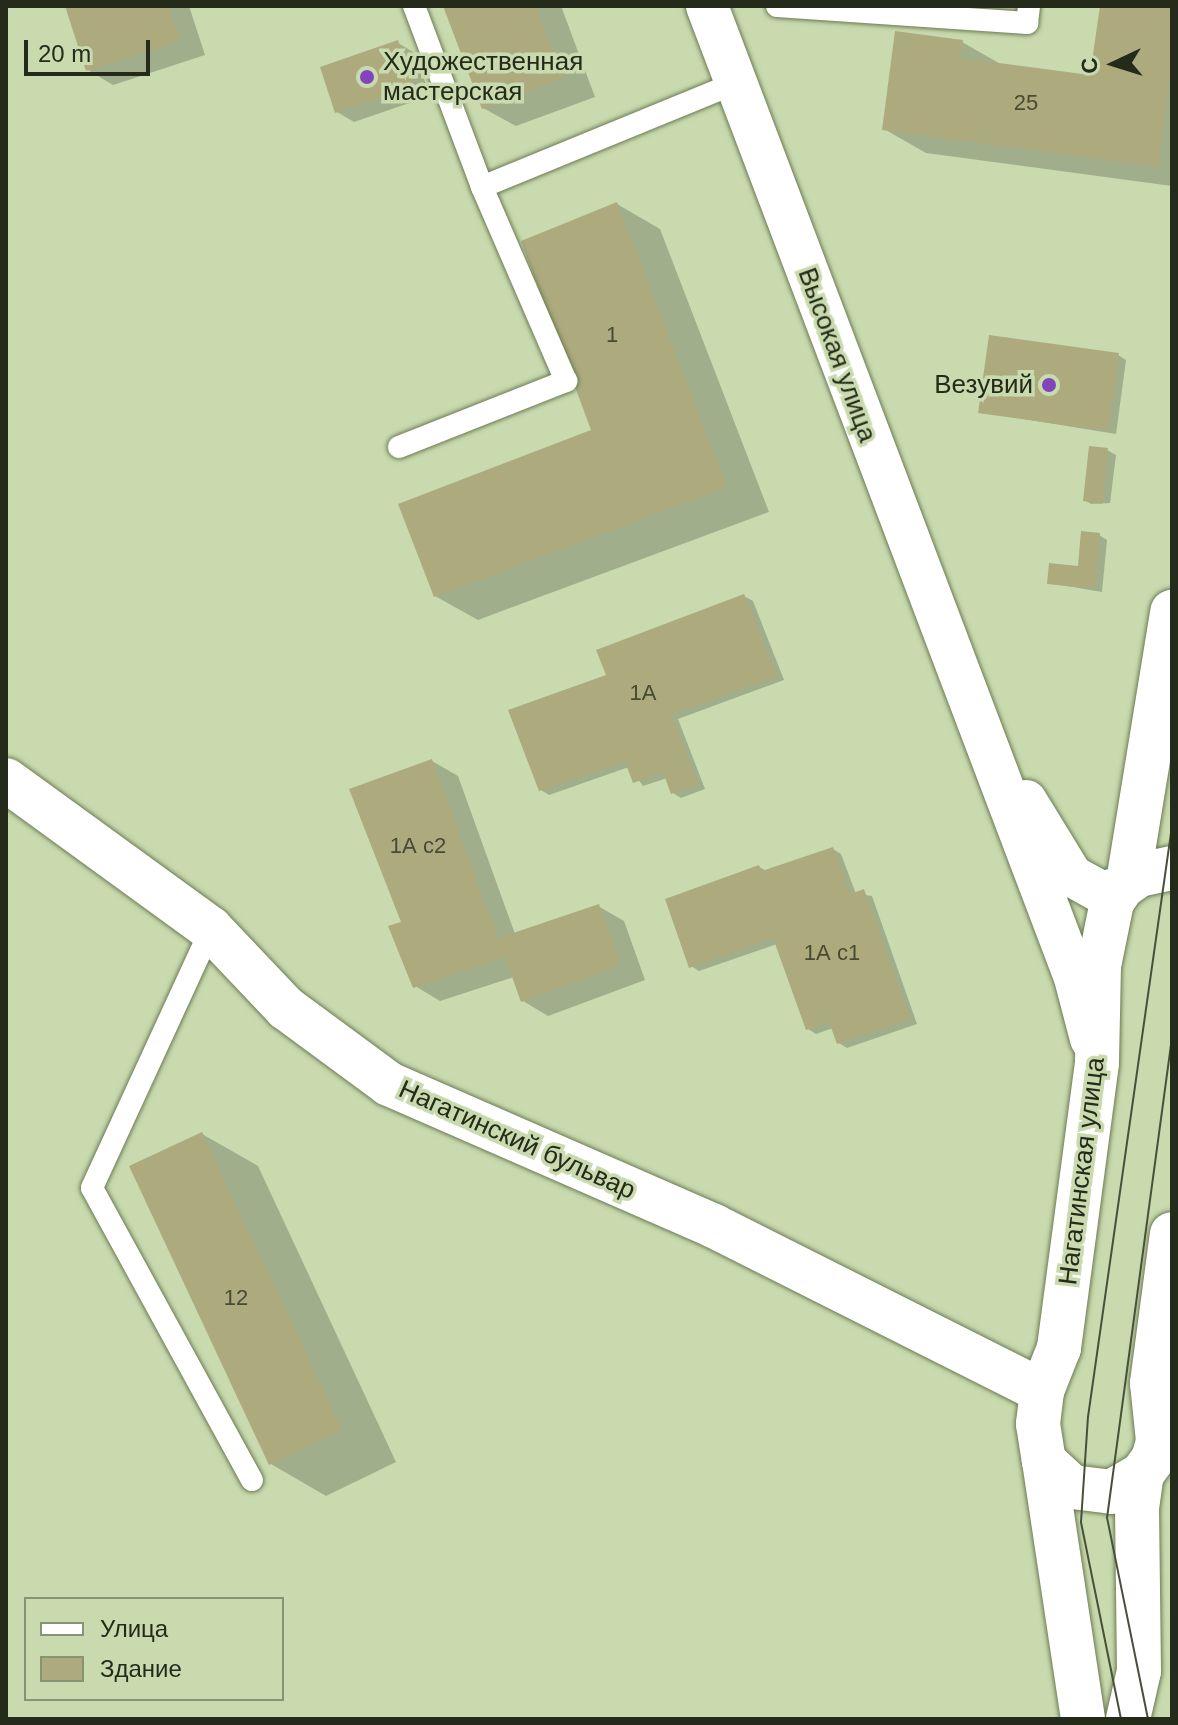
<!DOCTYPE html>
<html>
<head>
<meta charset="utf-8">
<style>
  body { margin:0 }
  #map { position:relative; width:1178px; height:1725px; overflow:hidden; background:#c8daae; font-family:Helvetica,sans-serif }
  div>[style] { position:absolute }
  .shadow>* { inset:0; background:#0003 }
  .building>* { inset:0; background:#adab7e }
  .roads { filter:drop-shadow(0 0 2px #6c7b53) drop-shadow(0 0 2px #6c7b53) }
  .service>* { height:22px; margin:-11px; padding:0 11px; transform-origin:11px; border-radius:11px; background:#fff }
  .minor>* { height:42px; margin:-21px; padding:0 21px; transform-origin:21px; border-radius:21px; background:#fff }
  .tertiary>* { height:44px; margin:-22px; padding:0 22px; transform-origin:22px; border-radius:22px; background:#fff }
  .tram>* { height:2px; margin:-1px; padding:0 1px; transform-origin:1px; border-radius:1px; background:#475039 }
  .dots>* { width:22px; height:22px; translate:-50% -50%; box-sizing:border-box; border:4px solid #c8daae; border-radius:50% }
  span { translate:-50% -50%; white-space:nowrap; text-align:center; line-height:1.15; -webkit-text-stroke:7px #c8daae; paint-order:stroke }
  .number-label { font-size:22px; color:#474b33 }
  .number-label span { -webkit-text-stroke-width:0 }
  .poi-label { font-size:26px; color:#252b1a }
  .left { translate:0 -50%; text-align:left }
  .right { translate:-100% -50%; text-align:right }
  .street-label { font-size:26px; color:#252b1a }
  .frame { position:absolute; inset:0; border:8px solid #252b1a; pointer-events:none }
  .legend { position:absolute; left:24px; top:1597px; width:260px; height:104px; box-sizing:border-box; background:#c8daae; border:2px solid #879473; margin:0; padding:10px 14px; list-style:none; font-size:24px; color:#252b1a }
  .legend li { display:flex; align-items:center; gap:16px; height:40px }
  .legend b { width:40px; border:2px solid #879473 }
  .north { position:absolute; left:1074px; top:24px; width:80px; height:80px; -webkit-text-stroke:6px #c8daae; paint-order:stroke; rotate:266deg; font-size:22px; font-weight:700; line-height:32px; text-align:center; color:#252b1a }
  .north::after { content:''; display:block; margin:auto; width:28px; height:36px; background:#252b1a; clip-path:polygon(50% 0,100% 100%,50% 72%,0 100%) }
  .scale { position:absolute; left:24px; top:40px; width:126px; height:36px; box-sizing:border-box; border:4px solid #252b1a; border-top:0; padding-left:10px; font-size:24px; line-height:28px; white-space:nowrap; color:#252b1a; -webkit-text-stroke:6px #c8daae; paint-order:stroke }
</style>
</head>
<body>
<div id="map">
  <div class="shadow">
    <i style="clip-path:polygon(67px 6px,189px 6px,205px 55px,113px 85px,88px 70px)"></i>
    <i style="clip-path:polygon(445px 6px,561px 6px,595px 97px,516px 126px,483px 108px)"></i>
    <i style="clip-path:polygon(1102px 6px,1172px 6px,1172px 186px,926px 153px,884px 129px,962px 42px,1004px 66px,1092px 78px)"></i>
    <i style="clip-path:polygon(398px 43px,415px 53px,430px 96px,354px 122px,337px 112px)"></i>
    <i style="clip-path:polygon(617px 204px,660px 229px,769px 512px,478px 620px,435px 596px,593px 431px)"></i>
    <i style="clip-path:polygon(1118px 355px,1126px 360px,1116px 434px,980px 412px)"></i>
    <i style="clip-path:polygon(1107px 450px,1116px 455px,1110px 503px,1091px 504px,1085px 500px)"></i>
    <i style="clip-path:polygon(1099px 535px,1107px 540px,1102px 592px,1049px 583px,1079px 568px)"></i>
    <i style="clip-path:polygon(744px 596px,753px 601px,784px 680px,678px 719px,705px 789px,681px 798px,673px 793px,667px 778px,643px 786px,629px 767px,549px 795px,541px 790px,608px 676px)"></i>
    <i style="clip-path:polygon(432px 761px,458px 776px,515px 934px,598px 906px,624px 921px,645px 980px,548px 1016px,523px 1001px,514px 977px,440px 1001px,415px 986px,403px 923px)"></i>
    <i style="clip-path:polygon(833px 849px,841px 854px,856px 894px,872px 896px,917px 1024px,847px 1048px,839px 1043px,833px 1028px,816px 1034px,808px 1029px,777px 944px,699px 971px,691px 966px,759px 867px,767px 871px)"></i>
    <i style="clip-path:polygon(202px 1134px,258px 1166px,396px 1462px,326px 1496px,271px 1464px)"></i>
  </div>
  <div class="building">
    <i style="clip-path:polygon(65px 6px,169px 6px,180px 41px,86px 71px)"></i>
    <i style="clip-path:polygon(443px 6px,536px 6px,563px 78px,482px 109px)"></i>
    <i style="clip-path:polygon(1100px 6px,1172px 6px,1172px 61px,1158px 167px,882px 130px,895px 31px,963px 40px,960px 58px,1090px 75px)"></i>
    <i style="clip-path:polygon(398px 40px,414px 87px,335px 113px,320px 67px)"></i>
    <i style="clip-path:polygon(617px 202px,727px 487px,434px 597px,398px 504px,591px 430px,521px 241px)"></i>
    <i style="clip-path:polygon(989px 335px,1119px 353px,1108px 431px,978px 413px)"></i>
    <i style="clip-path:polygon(1089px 446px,1108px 448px,1102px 504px,1083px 501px)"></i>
    <i style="clip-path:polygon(1081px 531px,1100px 533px,1095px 589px,1047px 584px,1049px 563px,1078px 566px)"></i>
    <i style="clip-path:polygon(744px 594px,777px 676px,671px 714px,698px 784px,671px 794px,663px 772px,633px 783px,625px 762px,539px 791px,508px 710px,606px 675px,596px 650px)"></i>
    <i style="clip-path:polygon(432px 759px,498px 938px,599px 904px,621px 965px,521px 1002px,505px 957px,413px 988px,388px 926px,401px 922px,349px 789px)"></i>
    <i style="clip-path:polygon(833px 847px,850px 894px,864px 889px,910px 1019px,837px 1044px,829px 1022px,806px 1030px,773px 938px,689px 968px,665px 899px,759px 865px,762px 871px)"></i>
    <i style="clip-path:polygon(202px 1132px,342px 1430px,269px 1465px,129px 1166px)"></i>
  </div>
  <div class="roads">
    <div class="service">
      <i style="left:414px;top:6px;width:193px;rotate:69.4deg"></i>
      <i style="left:777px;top:6px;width:251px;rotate:3.9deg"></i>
      <i style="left:1027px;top:23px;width:17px;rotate:-83deg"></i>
      <i style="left:399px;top:447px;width:180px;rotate:-21.6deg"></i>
      <i style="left:566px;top:381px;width:211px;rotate:-113.4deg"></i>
      <i style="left:482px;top:187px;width:274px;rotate:-22.3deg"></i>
      <i style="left:211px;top:929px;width:285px;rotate:114.7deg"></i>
      <i style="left:92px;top:1188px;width:333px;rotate:61.3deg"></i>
    </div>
    <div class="minor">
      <i style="left:707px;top:6px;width:1039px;rotate:69.26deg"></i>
      <i style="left:1075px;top:978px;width:63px;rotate:75.3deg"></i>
      <i style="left:1026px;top:801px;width:88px;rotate:58.5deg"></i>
      <i style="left:1072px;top:876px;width:35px;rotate:29deg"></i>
      <i style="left:1103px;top:893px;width:21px;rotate:-19deg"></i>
    </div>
    <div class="tertiary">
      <i style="left:6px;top:780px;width:253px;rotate:36deg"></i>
      <i style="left:211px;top:929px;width:109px;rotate:46.5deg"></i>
      <i style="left:286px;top:1008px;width:128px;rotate:36.4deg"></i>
      <i style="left:389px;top:1084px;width:355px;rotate:23.6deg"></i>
      <i style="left:714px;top:1226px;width:367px;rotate:26.7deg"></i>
      <i style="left:1172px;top:868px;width:34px;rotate:168deg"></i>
      <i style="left:1139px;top:875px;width:19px;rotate:145deg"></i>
      <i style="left:1123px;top:886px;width:19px;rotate:125deg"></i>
      <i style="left:1112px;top:902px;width:65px;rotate:101.5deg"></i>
      <i style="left:1099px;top:966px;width:97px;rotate:91.2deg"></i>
      <i style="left:1097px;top:1063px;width:288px;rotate:97.6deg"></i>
      <i style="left:1059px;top:1348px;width:46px;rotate:111.6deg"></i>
      <i style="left:1042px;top:1391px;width:33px;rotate:97deg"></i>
      <i style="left:1038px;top:1424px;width:37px;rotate:81deg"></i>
      <i style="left:1044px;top:1461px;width:38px;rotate:43deg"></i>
      <i style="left:1072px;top:1487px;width:39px;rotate:7deg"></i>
      <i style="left:1111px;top:1492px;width:36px;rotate:-30deg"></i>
      <i style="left:1142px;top:1474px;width:19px;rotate:-54deg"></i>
      <i style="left:1153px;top:1459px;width:19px;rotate:-74deg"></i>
      <i style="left:1158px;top:1441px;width:58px;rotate:-95.9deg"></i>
      <i style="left:1152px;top:1383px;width:150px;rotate:-82.4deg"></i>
      <i style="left:1128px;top:882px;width:274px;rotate:-80.7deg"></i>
      <i style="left:1044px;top:1461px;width:261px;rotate:81.4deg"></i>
      <i style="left:1128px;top:1719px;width:49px;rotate:-77.1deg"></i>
      <i style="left:1139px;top:1671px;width:163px;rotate:-90.7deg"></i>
      <i style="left:1137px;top:1508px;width:34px;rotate:-82deg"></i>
    </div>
  </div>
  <div class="tram">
    <i style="left:1121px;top:1719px;width:201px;rotate:-101.5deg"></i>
    <i style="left:1081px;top:1522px;width:105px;rotate:-86.2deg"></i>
    <i style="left:1088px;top:1417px;width:597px;rotate:-81.91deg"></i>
    <i style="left:1148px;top:1719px;width:205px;rotate:-101.5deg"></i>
    <i style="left:1107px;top:1518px;width:483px;rotate:-82.3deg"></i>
  </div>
  <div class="dots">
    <i style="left:367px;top:77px;background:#8244ba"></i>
    <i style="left:1049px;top:385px;background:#8244ba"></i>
  </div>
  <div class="number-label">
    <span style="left:1026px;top:103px">25</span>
    <span style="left:612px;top:335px">1</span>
    <span style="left:643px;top:693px">1А</span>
    <span style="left:418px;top:846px">1А с2</span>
    <span style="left:832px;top:953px">1А с1</span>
    <span style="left:236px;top:1298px">12</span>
  </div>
  <div class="poi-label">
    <span class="left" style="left:383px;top:77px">Художественная<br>мастерская</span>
    <span class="right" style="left:1033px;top:385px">Везувий</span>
  </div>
  <div class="street-label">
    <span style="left:837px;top:355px;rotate:70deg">Высокая улица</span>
    <span style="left:517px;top:1140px;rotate:24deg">Нагатинский бульвар</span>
    <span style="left:1082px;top:1171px;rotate:-83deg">Нагатинская улица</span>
  </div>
  <div class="frame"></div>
  <ul class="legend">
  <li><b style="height:10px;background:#fff"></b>Улица</li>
  <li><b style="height:22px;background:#adab7e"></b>Здание</li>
  </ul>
  <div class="north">С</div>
  <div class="scale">20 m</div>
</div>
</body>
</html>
